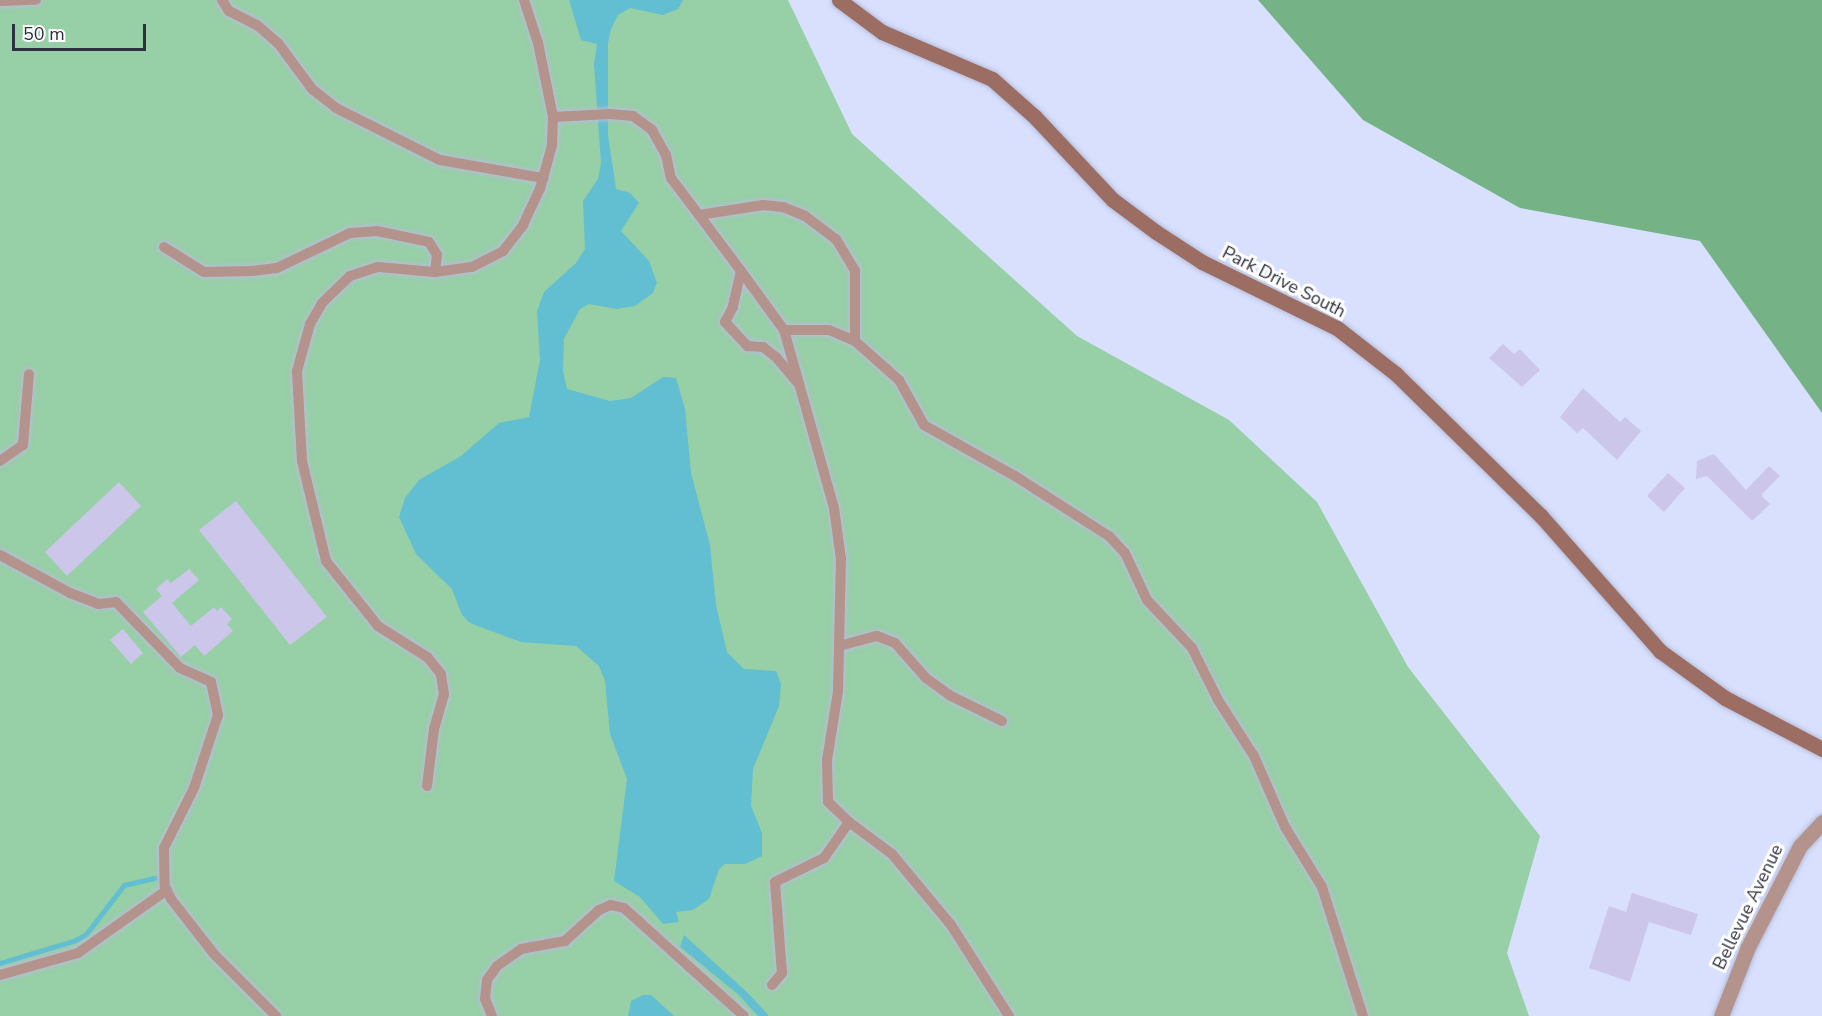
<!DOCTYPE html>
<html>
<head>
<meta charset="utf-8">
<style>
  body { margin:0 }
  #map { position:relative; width:1822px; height:1016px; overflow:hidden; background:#d8e0fe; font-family:"Nunito Sans",sans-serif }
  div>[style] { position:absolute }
  .green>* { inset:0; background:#97cfa6 }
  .forest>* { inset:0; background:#75b387 }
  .water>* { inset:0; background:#62bed1 }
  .stream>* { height:5px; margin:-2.5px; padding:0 2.5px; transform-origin:2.5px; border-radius:2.5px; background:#62bed1 }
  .building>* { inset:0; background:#ccc6eb }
  .roads { filter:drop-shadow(0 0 2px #b6bdd8) drop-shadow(0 0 2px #b6bdd8) }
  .lane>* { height:10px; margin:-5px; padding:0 5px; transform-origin:5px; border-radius:5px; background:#b4938c }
  .street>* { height:15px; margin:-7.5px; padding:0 7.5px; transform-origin:7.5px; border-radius:7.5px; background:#b4938c }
  .secondary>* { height:15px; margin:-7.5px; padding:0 7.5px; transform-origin:7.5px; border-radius:7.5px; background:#9c6d63 }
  span { translate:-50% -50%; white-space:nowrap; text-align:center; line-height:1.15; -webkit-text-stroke:6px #fff; paint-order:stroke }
  .street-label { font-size:18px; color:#2d313f }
  .scale { position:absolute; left:12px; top:24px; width:134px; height:27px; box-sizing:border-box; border:3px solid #2d313f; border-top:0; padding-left:8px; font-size:18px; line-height:21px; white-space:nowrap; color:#2d313f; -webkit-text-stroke:4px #fff; paint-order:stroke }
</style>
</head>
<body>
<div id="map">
  <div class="green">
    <i style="clip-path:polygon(0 0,788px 0,852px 134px,1077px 336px,1229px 420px,1317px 502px,1408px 667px,1540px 836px,1507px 953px,1529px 1016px,0 1016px)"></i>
  </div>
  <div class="forest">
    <i style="clip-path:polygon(1258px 0,1822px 0,1822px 413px,1700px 241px,1520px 208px,1363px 120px)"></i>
  </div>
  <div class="water">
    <i style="clip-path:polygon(569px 0,683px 0,678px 9px,663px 15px,630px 8px,618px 15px,611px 29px,608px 43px,608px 135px,616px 189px,630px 193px,639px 203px,621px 231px,649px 261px,657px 283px,653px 293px,635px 306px,617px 309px,589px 304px,580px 309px,564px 339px,563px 371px,567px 389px,610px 401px,631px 398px,663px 377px,676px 378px,685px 409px,691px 473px,710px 545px,716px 605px,727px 652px,744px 669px,776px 671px,781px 684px,779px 706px,753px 769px,751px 806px,762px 833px,762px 856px,745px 864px,725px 864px,719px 869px,709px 899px,693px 910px,676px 912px,679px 922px,663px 924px,640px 897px,614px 881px,627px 779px,610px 734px,605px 681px,599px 666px,576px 646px,521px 642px,470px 623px,462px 615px,452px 589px,416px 554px,399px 517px,405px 498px,419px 480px,461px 456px,499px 423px,529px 417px,540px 360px,537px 311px,544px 292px,576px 263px,585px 249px,583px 201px,598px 179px,601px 163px,594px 64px,597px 44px,581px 40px)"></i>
    <i style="clip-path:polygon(684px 935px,749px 994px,769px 1016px,758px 1016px,739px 995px,680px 947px)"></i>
    <i style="clip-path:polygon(643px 995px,651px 995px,674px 1016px,628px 1016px,631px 1001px)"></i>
  </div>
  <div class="stream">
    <i style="left:0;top:963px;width:79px;rotate:-16.8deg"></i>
    <i style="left:76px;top:940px;width:12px;rotate:-31deg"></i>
    <i style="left:86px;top:934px;width:62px;rotate:-52.2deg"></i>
    <i style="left:124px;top:885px;width:32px;rotate:-13deg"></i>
  </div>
  <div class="building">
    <i style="clip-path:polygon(1503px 344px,1514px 354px,1520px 349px,1540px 370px,1522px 387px,1489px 358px)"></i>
    <i style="clip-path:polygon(1583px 388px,1620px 422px,1625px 417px,1641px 431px,1617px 460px,1583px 428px,1577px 433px,1560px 417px)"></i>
    <i style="clip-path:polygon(1714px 454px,1746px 490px,1769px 466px,1780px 476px,1761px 495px,1770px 504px,1752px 521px,1707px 476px,1696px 479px,1697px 461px)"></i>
    <i style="clip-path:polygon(1668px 473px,1685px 488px,1664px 512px,1647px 496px)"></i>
    <i style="clip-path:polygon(119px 482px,141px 506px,67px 576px,45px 552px)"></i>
    <i style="clip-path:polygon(236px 501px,327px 617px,290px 645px,199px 530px)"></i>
    <i style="clip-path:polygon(189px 569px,199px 580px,172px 603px,191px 626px,214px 607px,217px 611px,221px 607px,232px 619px,227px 624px,233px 631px,204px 656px,195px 645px,181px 657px,143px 612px,162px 596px,156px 589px,167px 579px,171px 583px)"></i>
    <i style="clip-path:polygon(123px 629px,143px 653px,131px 664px,110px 640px)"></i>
    <i style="clip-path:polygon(1632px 893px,1698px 914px,1691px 935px,1649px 922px,1630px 982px,1589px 968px,1609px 906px,1626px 912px)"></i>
  </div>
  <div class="roads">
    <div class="lane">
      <i style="left:222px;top:0;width:13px;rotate:58deg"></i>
      <i style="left:229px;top:11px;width:31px;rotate:27deg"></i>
      <i style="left:257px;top:25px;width:28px;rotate:41deg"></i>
      <i style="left:278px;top:43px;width:57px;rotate:53.5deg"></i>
      <i style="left:312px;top:89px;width:31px;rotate:38deg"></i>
      <i style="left:336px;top:108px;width:116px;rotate:26.6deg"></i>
      <i style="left:440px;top:160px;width:105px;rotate:9.9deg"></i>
      <i style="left:524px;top:0;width:45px;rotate:72deg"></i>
      <i style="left:538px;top:43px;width:76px;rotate:78.5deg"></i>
      <i style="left:0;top:1px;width:36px;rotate:-2deg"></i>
      <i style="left:699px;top:215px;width:70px;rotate:53.1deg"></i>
      <i style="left:741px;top:271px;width:37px;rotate:103deg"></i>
      <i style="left:733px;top:307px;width:17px;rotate:118deg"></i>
      <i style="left:725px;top:322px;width:33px;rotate:47deg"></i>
      <i style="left:747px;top:346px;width:16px;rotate:4deg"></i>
      <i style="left:763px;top:347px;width:16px;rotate:38deg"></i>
      <i style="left:776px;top:357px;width:34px;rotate:50deg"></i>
      <i style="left:164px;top:247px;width:47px;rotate:32deg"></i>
      <i style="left:204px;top:272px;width:48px;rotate:-1.2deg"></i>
      <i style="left:252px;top:271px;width:25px;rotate:-7deg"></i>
      <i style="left:277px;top:268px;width:81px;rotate:-25.6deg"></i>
      <i style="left:350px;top:233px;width:27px;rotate:-4deg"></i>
      <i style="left:377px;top:231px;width:53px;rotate:11.9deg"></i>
      <i style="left:429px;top:242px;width:15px;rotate:58deg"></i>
      <i style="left:437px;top:255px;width:17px;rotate:97deg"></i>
      <i style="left:435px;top:272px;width:37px;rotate:-8deg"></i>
      <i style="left:472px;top:267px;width:35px;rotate:-27deg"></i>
      <i style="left:503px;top:251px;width:33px;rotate:-52deg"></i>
      <i style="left:523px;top:225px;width:40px;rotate:-65deg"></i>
      <i style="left:540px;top:189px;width:46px;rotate:-74.7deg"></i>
      <i style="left:552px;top:145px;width:28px;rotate:-88deg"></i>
      <i style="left:553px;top:117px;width:57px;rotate:-3deg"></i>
      <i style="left:610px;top:114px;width:23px;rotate:5deg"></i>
      <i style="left:633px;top:116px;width:24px;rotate:36deg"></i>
      <i style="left:652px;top:130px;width:29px;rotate:61deg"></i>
      <i style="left:666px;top:155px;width:24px;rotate:78deg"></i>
      <i style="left:671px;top:178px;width:46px;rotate:52.9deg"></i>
      <i style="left:699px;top:215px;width:65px;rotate:-8.9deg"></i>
      <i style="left:763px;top:205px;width:20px;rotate:6deg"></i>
      <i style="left:783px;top:207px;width:24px;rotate:22deg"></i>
      <i style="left:805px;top:216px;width:39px;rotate:37deg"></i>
      <i style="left:836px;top:239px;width:37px;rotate:59deg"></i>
      <i style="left:855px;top:271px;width:70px;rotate:90deg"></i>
      <i style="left:855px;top:341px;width:59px;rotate:41.6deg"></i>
      <i style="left:899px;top:380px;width:51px;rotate:60.9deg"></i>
      <i style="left:924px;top:425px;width:104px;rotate:29.3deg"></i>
      <i style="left:1015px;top:476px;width:112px;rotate:32.6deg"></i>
      <i style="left:1109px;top:536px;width:23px;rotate:47deg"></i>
      <i style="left:1125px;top:553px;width:52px;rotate:64.9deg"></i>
      <i style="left:1147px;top:600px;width:66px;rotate:46.8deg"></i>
      <i style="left:1192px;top:648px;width:58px;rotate:63.4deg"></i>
      <i style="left:1218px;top:700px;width:67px;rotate:57.3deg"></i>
      <i style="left:1254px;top:756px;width:77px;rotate:66.4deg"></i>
      <i style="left:1285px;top:827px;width:70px;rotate:58.3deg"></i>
      <i style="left:1322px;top:887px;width:135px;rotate:72.4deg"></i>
      <i style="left:741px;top:271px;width:73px;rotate:53.9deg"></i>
      <i style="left:0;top:461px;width:28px;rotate:-35deg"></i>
      <i style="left:23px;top:445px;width:71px;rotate:-85.2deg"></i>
      <i style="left:0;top:555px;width:80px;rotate:28.5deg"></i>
      <i style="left:70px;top:593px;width:30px;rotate:21deg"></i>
      <i style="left:98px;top:604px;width:18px;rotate:-6deg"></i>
      <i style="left:116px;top:602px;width:92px;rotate:45.9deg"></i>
      <i style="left:180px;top:668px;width:34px;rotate:24deg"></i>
      <i style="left:211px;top:682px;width:34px;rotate:78deg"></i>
      <i style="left:218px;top:715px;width:77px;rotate:108.2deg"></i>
      <i style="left:194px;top:788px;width:67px;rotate:116.6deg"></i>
      <i style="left:164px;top:848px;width:39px;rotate:89deg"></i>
      <i style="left:165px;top:887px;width:13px;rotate:63deg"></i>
      <i style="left:171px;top:899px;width:70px;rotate:52deg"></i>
      <i style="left:214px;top:954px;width:88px;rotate:45deg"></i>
      <i style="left:839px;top:646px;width:87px;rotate:-88.7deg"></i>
      <i style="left:841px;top:559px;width:51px;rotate:-97.8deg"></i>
      <i style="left:834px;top:508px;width:185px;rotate:-105.7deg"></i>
      <i style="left:784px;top:330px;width:45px"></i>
      <i style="left:829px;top:330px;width:28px;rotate:23deg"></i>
      <i style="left:427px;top:786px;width:57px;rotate:-83deg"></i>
      <i style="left:434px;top:729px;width:36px;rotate:-74deg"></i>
      <i style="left:444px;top:694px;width:20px;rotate:-99deg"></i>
      <i style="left:441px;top:674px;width:22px;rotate:-129deg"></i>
      <i style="left:427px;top:657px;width:58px;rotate:-147.7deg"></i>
      <i style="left:378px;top:626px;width:83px;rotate:-128.7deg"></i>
      <i style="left:326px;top:561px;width:103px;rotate:-103.5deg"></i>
      <i style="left:302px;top:461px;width:90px;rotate:-93.2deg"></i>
      <i style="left:297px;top:371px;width:49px;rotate:-74.5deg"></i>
      <i style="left:310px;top:324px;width:24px;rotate:-60deg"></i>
      <i style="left:322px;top:303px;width:39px;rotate:-44deg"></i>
      <i style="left:350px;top:276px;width:29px;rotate:-18deg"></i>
      <i style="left:378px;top:267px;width:57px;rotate:5deg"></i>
      <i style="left:849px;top:822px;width:29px;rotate:-136deg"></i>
      <i style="left:828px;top:802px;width:42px;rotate:-91.4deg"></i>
      <i style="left:827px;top:760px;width:70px;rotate:-80.9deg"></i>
      <i style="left:838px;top:691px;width:45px;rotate:-88.7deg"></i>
      <i style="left:839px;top:646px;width:39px;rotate:-15deg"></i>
      <i style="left:877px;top:636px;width:19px;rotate:21deg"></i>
      <i style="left:895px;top:643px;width:47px;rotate:48.5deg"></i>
      <i style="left:926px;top:678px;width:29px;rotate:36deg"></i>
      <i style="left:949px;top:695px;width:59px;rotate:26.1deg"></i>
      <i style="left:0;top:975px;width:81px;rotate:-15.8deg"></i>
      <i style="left:78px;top:953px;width:109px;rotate:-35.3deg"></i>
      <i style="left:772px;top:985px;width:16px;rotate:-50deg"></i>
      <i style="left:782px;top:973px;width:91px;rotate:-94.4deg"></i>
      <i style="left:775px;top:882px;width:55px;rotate:-26.1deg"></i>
      <i style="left:824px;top:858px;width:44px;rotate:-55.2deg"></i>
      <i style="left:849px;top:822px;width:54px;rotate:36.7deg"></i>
      <i style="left:892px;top:854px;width:92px;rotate:50.3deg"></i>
      <i style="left:951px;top:925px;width:108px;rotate:57.5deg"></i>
      <i style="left:492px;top:1016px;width:18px;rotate:-112deg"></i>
      <i style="left:485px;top:999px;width:19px;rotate:-84deg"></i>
      <i style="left:487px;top:980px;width:17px;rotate:-54deg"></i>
      <i style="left:497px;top:966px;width:29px;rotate:-35deg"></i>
      <i style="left:521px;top:949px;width:45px;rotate:-10.3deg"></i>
      <i style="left:565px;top:941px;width:46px;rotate:-42.4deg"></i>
      <i style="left:599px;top:910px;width:13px;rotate:-23deg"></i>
      <i style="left:611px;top:905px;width:13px;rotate:13deg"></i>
      <i style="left:624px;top:908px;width:161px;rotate:42deg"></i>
    </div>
    <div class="street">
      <i style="left:1721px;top:1016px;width:74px;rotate:-68.6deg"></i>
      <i style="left:1748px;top:947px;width:114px;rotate:-62.8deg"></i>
      <i style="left:1800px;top:846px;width:33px;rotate:-47deg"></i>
    </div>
    <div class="secondary">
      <i style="left:839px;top:0;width:54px;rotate:36.7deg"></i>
      <i style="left:882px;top:32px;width:120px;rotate:23.1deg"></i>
      <i style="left:992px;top:79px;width:56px;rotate:41.4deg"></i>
      <i style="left:1034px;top:116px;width:115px;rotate:46.8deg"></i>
      <i style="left:1113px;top:200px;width:54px;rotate:36.7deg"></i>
      <i style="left:1156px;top:232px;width:55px;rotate:33.1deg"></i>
      <i style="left:1202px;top:262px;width:150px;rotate:26.1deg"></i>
      <i style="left:1337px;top:328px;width:75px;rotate:37.9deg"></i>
      <i style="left:1396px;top:374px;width:203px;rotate:44.4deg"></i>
      <i style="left:1541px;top:516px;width:180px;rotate:48.6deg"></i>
      <i style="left:1660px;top:651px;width:80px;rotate:35.9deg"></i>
      <i style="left:1725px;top:698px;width:110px;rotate:27.7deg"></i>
    </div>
  </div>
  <div class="street-label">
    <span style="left:1284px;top:282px;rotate:27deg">Park Drive South</span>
    <span style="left:1748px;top:907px;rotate:-64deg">Bellevue Avenue</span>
  </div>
  <div class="scale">50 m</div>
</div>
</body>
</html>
